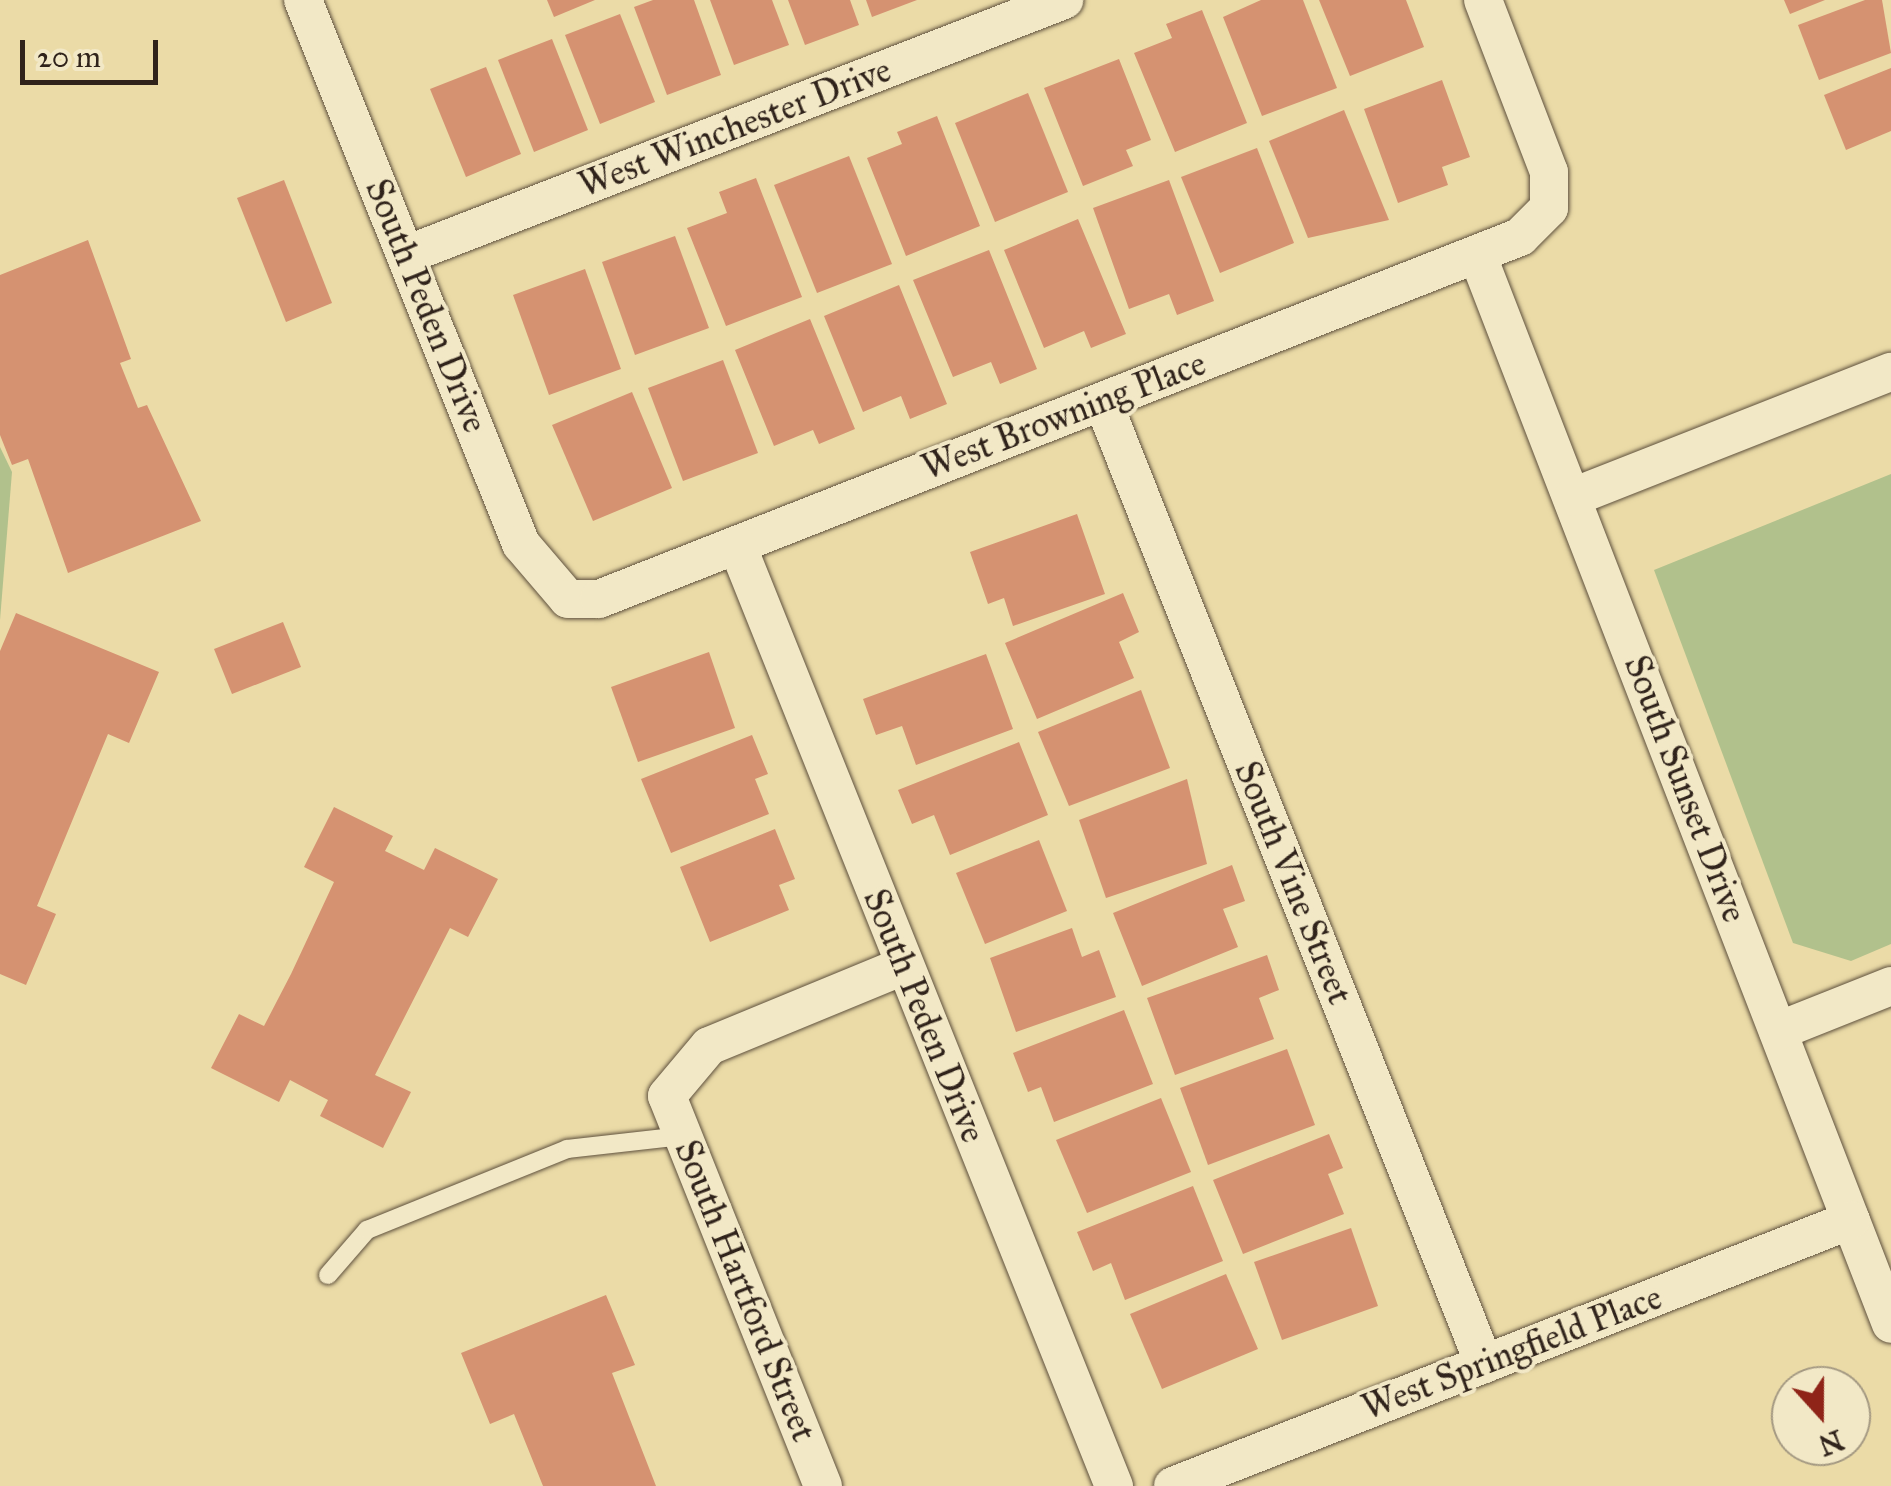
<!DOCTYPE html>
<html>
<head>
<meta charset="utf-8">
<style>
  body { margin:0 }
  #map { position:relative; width:1891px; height:1486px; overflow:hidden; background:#ebdba7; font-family:"IM FELL Great Primer",serif }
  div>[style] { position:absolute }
  .green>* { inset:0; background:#b1c18c }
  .building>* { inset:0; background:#d59271 }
  .roads { filter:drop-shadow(0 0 2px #5f513e) drop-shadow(0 0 2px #5f513e) }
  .lane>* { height:18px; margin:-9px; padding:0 9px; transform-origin:9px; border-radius:9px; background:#f2e8c6 }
  .street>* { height:38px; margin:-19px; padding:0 19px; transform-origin:19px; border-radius:19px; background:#f2e8c6 }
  span { translate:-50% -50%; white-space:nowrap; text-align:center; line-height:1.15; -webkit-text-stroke:8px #f2e8c6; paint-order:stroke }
  .street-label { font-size:35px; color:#30231b }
  .north { position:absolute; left:1771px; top:1366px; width:100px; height:100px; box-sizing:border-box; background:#f2e8c6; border:2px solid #a49982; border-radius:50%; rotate:159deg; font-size:28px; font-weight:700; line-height:40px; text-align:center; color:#30231b }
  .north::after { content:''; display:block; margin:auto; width:35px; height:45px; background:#8f2418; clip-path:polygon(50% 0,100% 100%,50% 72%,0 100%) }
  .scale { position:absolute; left:20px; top:40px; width:138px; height:45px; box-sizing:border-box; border:5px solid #30231b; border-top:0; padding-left:12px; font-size:30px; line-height:35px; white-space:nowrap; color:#30231b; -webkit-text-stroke:8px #f2e8c6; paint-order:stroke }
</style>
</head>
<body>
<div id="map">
  <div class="green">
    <i style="clip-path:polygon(0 447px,12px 472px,0 620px)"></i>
    <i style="clip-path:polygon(1891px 474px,1891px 944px,1851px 961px,1793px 943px,1654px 570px)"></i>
  </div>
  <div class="building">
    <i style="clip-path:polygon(547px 0,595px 0,554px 17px)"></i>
    <i style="clip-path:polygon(653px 0,694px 0,721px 75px,667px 95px,634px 7px)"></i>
    <i style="clip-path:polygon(710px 0,772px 0,789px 45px,734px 65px)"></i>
    <i style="clip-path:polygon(788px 0,850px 0,859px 25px,805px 45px)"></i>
    <i style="clip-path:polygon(866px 0,917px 0,872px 17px)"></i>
    <i style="clip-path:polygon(1303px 0,1337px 88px,1262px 116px,1223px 17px,1261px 0)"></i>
    <i style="clip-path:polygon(1319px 0,1406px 0,1424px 47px,1350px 76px)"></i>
    <i style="clip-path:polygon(1784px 0,1825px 0,1790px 14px)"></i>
    <i style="clip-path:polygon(1865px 0,1882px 0,1891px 53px,1819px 80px,1798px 25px)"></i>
    <i style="clip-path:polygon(1202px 10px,1247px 123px,1175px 152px,1134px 53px,1172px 38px,1166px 24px)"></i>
    <i style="clip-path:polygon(620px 14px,655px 102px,600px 124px,565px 35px)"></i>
    <i style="clip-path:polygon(552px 39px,588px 130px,534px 152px,498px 60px)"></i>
    <i style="clip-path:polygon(1119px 59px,1151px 140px,1126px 150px,1133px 166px,1083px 186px,1044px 88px)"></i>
    <i style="clip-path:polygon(486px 67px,521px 154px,466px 177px,430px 89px)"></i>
    <i style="clip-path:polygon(1891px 68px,1891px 131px,1846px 150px,1824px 95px)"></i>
    <i style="clip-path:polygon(1442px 80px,1470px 157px,1442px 167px,1448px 185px,1398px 203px,1364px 109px)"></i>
    <i style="clip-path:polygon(1028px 93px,1068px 192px,995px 222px,955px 123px)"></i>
    <i style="clip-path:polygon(1344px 110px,1389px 220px,1308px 238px,1269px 141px)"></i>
    <i style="clip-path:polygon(937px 116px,980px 226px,906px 256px,867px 158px,902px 144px,897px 132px)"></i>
    <i style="clip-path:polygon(1257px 148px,1294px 243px,1220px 273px,1181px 177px)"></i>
    <i style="clip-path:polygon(849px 156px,892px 264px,817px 293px,774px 185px)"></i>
    <i style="clip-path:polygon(756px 178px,802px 297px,726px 326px,687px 228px,727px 213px,719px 192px)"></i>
    <i style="clip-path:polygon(284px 180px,332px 303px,286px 322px,237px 198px)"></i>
    <i style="clip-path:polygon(1169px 180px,1214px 301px,1177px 315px,1169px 294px,1129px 309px,1093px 208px)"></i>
    <i style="clip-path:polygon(1078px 219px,1126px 334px,1091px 348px,1084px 331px,1044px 348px,1004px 250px)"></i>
    <i style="clip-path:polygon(675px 236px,709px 328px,635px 355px,602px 262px)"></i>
    <i style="clip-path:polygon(88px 240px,131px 359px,120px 363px,138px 408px,147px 405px,201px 521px,68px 573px,28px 459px,12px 465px,0 435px,0 275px)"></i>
    <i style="clip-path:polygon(989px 250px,1037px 369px,1000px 384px,991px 362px,953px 377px,913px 280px)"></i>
    <i style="clip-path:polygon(585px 269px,621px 369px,549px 395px,513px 295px)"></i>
    <i style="clip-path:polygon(899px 285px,947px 404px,910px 419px,901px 396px,863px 412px,824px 316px)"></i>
    <i style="clip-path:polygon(810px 319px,855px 429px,819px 444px,813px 430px,774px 446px,735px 350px)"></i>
    <i style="clip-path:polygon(723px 360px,758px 453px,683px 481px,648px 388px)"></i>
    <i style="clip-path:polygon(632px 392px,672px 488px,593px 521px,552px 425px)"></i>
    <i style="clip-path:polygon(1077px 514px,1105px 594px,1013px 626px,1004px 598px,988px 604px,970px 552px)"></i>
    <i style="clip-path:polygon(1123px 593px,1139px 632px,1119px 642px,1134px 678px,1037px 719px,1005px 643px)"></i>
    <i style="clip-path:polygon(16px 613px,159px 672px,129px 743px,108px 734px,37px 906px,56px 914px,26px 985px,0 974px,0 651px)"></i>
    <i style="clip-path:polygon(283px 622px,301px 667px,232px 694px,214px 649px)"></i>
    <i style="clip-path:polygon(709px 652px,735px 728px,638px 762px,611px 687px)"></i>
    <i style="clip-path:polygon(986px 654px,1013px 729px,916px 765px,902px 726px,876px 735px,863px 699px)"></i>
    <i style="clip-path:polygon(1141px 690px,1170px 768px,1069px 806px,1038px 732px)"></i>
    <i style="clip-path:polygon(752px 735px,768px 774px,755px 779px,769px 814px,671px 853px,641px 779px)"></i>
    <i style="clip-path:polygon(1019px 742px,1048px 815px,950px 855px,934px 815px,912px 824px,898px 790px)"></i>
    <i style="clip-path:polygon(1187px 779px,1207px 864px,1106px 898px,1079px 820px)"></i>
    <i style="clip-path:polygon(334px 807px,393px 836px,385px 851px,424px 870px,435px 848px,498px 879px,468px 937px,450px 928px,375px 1075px,411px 1092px,383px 1148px,320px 1116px,328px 1100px,290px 1080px,279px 1102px,211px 1068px,239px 1014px,264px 1026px,291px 974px,334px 882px,304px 867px)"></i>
    <i style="clip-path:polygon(775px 829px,795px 879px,779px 885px,789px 910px,710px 942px,680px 867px)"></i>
    <i style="clip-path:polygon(1039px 840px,1067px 911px,985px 944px,956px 873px)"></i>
    <i style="clip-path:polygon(1232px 865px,1245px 901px,1223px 909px,1238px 947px,1142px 986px,1113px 913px)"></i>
    <i style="clip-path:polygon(1072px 928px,1082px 957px,1099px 950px,1116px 997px,1016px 1032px,990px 958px)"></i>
    <i style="clip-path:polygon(1267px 955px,1279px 990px,1259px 998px,1274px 1039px,1175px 1075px,1147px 998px)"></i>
    <i style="clip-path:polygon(1124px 1010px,1153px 1084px,1054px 1122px,1041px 1087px,1028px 1092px,1013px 1053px)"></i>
    <i style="clip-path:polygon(1287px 1049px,1315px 1125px,1208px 1165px,1180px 1088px)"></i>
    <i style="clip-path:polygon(1161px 1098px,1191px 1172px,1087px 1213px,1056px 1140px)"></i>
    <i style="clip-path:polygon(1329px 1134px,1343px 1168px,1328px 1174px,1344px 1214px,1243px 1254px,1213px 1180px)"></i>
    <i style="clip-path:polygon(1193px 1186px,1223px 1261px,1125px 1300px,1111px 1263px,1093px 1271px,1077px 1232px)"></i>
    <i style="clip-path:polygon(1351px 1228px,1378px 1306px,1282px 1340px,1254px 1262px)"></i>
    <i style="clip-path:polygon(1226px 1274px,1258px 1349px,1162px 1389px,1130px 1314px)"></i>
    <i style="clip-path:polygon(606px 1295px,635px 1365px,612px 1373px,656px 1486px,543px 1486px,514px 1414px,490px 1424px,461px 1353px)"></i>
  </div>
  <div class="roads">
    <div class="lane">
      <i style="left:328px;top:1275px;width:60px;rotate:-49.1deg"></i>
      <i style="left:367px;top:1230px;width:216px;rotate:-22deg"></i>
      <i style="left:567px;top:1149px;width:116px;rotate:-6.4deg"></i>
    </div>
    <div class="street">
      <i style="left:303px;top:0;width:586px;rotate:68.16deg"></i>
      <i style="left:521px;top:544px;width:72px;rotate:49.5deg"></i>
      <i style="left:568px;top:599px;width:31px"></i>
      <i style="left:599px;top:599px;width:990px;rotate:-21.46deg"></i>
      <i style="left:1520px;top:237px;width:41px;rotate:-45deg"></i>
      <i style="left:1549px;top:208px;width:36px;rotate:-90deg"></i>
      <i style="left:1549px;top:172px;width:184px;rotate:-111deg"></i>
      <i style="left:1477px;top:254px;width:1147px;rotate:68.85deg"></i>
      <i style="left:406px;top:255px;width:706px;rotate:-21.18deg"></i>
      <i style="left:1103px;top:402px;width:1035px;rotate:68.39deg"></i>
      <i style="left:1573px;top:497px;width:342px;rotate:-21.5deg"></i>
      <i style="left:737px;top:545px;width:1014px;rotate:68.17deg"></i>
      <i style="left:1778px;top:1031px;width:122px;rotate:-21.7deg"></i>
      <i style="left:823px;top:1486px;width:420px;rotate:-111.8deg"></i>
      <i style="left:667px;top:1096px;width:65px;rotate:-50deg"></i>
      <i style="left:709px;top:1046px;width:210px;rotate:-22.4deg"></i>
      <i style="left:1173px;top:1486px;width:728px;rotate:-21.42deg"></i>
    </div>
  </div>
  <div class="street-label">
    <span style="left:735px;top:128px;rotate:-21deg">West Winchester Drive</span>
    <span style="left:426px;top:306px;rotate:68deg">South Peden Drive</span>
    <span style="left:1064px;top:416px;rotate:-21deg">West Browning Place</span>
    <span style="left:1685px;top:789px;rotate:69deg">South Sunset Drive</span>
    <span style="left:1293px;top:883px;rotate:68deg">South Vine Street</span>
    <span style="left:924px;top:1016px;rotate:68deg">South Peden Drive</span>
    <span style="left:745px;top:1291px;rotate:68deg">South Hartford Street</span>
    <span style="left:1512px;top:1353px;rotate:-21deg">West Springfield Place</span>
  </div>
  <div class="north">N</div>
  <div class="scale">20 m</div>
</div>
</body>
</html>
